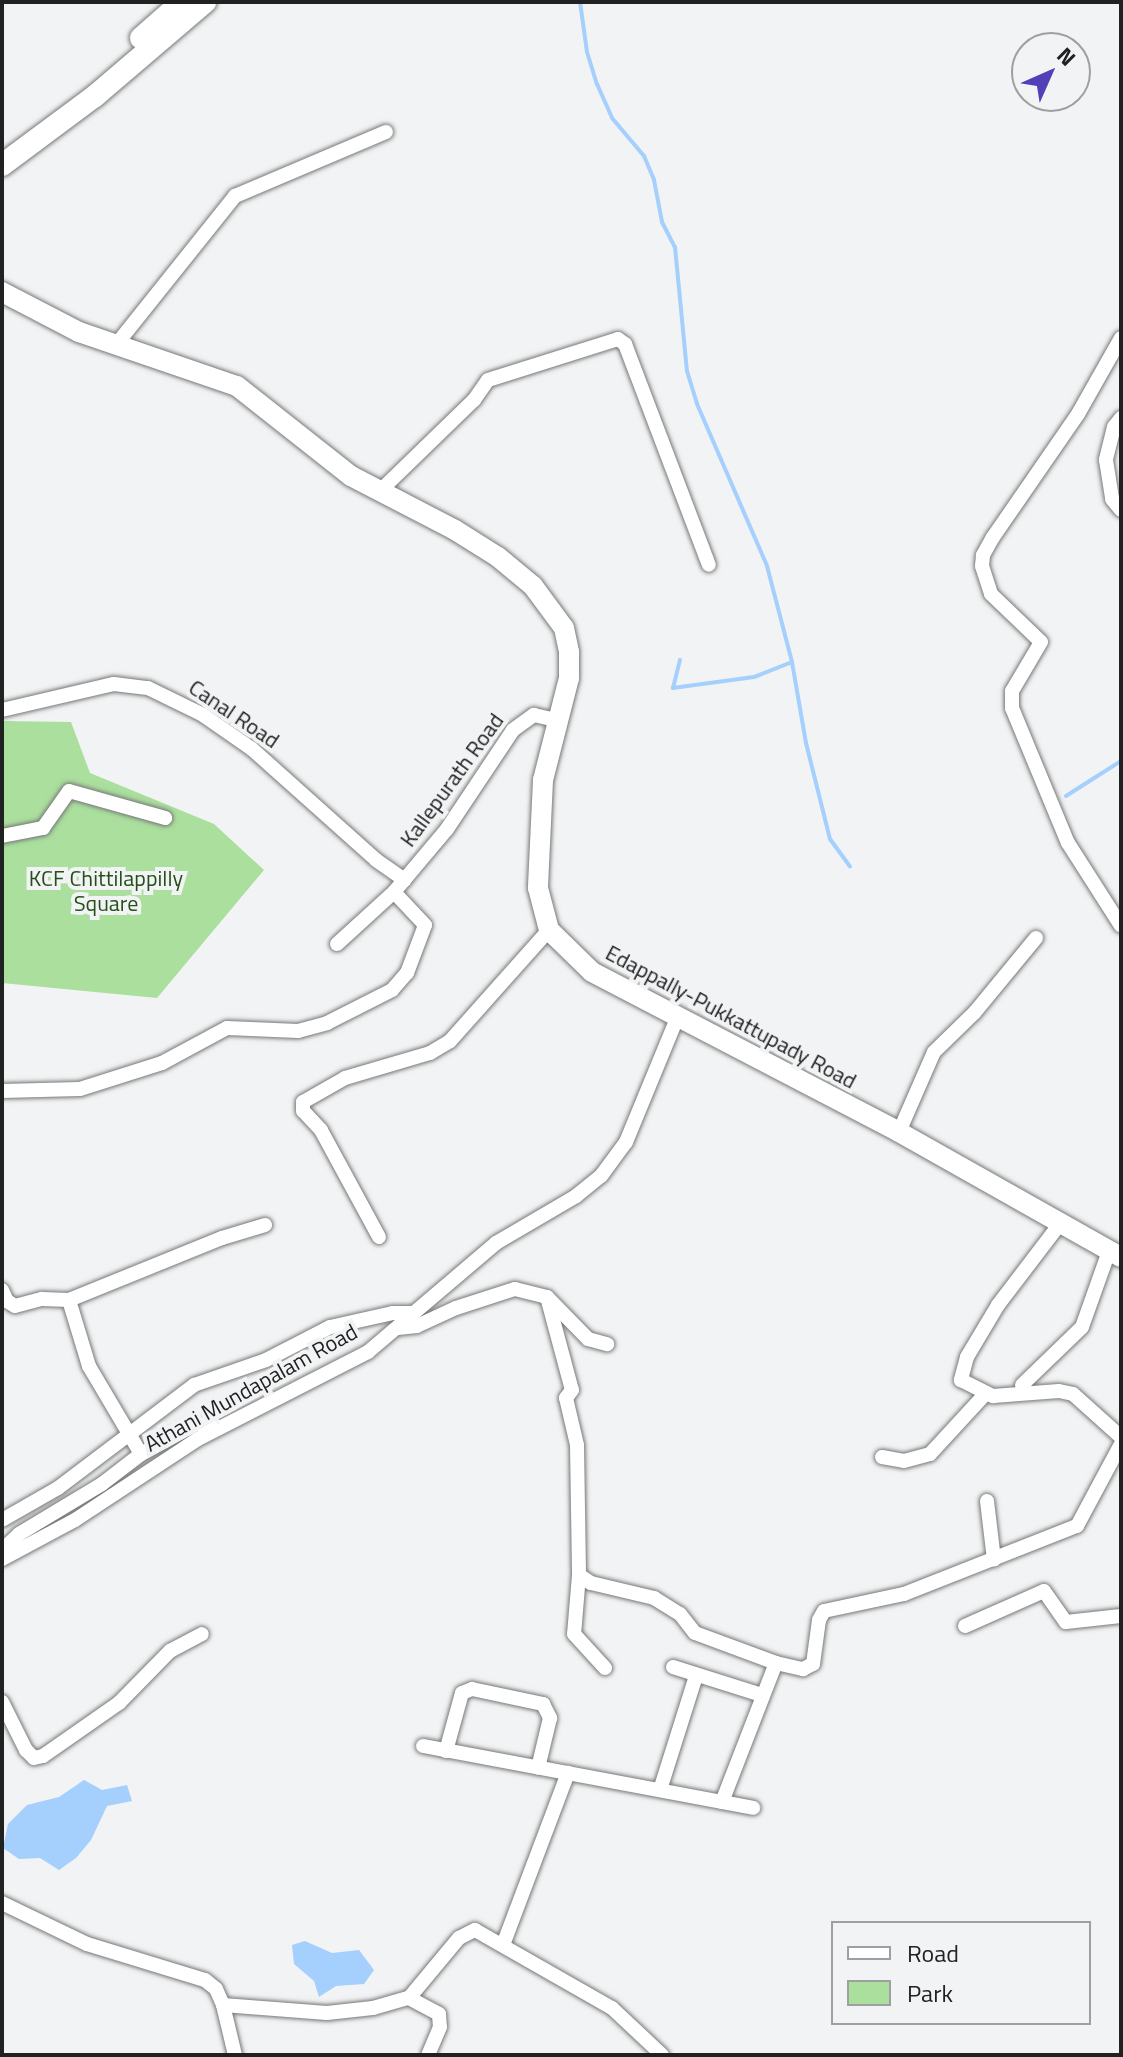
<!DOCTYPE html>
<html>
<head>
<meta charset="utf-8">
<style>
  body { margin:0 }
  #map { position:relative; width:1123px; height:2057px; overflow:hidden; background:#f2f3f4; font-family:"Titillium Web",sans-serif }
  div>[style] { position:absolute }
  .green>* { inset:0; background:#abdf9e }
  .water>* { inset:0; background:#a5cffc }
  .stream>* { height:4px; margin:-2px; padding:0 2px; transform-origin:2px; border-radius:2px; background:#a5cffc }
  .roads { filter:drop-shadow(0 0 2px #777878) drop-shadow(0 0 2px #777878) }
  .street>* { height:14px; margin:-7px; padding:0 7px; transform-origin:7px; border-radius:7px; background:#fff }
  .secondary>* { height:20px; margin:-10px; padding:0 10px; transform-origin:10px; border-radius:10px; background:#fff }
  .primary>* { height:22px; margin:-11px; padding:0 11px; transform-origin:11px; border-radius:11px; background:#fff }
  span { translate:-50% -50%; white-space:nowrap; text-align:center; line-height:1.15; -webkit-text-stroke:8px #f2f3f4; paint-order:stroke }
  .street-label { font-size:22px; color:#202121 }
  .park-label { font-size:22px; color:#254f19 }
  .frame { position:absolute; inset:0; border:4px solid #202121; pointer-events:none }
  .legend { position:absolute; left:831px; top:1921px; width:260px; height:104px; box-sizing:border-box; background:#f2f3f4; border:2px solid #9e9fa0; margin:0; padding:10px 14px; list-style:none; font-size:24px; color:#202121 }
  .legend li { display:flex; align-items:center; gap:16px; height:40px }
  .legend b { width:40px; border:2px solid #9e9fa0 }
  .north { position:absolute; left:1011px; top:32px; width:80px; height:80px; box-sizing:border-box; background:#f2f3f4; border:2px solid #9e9fa0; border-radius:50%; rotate:45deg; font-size:22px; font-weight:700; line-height:32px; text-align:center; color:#202121 }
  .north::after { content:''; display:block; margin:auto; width:28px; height:36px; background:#5240b8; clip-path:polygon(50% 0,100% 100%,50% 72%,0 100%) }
</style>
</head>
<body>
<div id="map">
  <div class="green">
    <i style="clip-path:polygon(2px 721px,71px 722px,90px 773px,214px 824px,264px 870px,157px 998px,2px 983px)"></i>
  </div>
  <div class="water">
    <i style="clip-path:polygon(84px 1780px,102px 1790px,127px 1785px,132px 1801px,107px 1806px,91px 1840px,76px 1858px,59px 1870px,40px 1858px,19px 1859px,3px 1848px,8px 1824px,27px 1805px,59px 1797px)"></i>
    <i style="clip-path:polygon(305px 1941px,332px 1953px,359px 1950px,374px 1970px,364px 1984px,336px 1986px,319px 1997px,314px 1981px,294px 1964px,292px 1945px)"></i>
  </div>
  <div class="stream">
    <i style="left:580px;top:2px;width:50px;rotate:82deg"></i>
    <i style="left:587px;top:52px;width:34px;rotate:73deg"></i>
    <i style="left:597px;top:84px;width:37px;rotate:66deg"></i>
    <i style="left:612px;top:118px;width:50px;rotate:49.9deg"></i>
    <i style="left:644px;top:156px;width:26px;rotate:67deg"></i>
    <i style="left:654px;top:180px;width:43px;rotate:79.2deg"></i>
    <i style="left:662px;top:222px;width:28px;rotate:63deg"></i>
    <i style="left:675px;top:247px;width:125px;rotate:84.5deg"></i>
    <i style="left:687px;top:371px;width:34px;rotate:73deg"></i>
    <i style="left:697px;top:404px;width:176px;rotate:66.6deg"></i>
    <i style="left:767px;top:566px;width:99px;rotate:75.4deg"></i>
    <i style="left:792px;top:662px;width:41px;rotate:158.5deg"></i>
    <i style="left:754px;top:677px;width:82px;rotate:172.3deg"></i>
    <i style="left:673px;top:688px;width:29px;rotate:-76deg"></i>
    <i style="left:792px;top:662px;width:82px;rotate:80.2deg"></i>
    <i style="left:806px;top:743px;width:99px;rotate:76deg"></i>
    <i style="left:830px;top:839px;width:34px;rotate:54deg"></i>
    <i style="left:1066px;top:796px;width:65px;rotate:-32.5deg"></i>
  </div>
  <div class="roads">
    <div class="street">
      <i style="left:1121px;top:338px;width:87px;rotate:119.5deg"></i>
      <i style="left:1078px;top:414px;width:150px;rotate:124.6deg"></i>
      <i style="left:993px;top:537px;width:21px;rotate:119deg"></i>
      <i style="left:983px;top:555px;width:11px;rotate:95deg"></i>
      <i style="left:982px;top:566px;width:29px;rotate:72deg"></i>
      <i style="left:991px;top:594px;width:69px;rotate:43.8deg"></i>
      <i style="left:1041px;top:642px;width:57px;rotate:120.6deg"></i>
      <i style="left:1012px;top:691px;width:17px;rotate:90deg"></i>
      <i style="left:1012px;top:708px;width:146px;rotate:67.5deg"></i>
      <i style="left:1068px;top:843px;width:98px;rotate:57.4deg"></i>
      <i style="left:116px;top:345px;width:191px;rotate:-51.4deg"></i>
      <i style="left:235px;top:196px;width:164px;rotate:-23deg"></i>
      <i style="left:1121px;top:418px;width:11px;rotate:128deg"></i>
      <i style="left:1114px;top:427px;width:34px;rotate:104deg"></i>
      <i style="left:1106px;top:460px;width:39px;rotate:81deg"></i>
      <i style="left:1112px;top:499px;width:14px;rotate:51deg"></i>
      <i style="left:380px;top:491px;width:131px;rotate:-44.1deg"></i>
      <i style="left:474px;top:400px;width:24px;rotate:-55deg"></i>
      <i style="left:488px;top:380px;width:136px;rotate:-17.5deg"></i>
      <i style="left:618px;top:339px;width:9px;rotate:36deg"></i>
      <i style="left:625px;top:344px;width:236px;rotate:69.2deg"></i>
      <i style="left:2px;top:710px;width:115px;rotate:-13.1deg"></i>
      <i style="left:114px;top:684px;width:34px;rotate:7deg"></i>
      <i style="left:148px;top:688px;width:61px;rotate:26.1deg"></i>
      <i style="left:203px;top:715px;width:60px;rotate:34.8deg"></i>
      <i style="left:252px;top:749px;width:166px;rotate:41.8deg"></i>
      <i style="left:376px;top:860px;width:35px;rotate:35deg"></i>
      <i style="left:2px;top:836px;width:42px;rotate:-11deg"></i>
      <i style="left:43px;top:828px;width:45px;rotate:-54.9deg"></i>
      <i style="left:69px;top:791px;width:100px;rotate:15.7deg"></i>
      <i style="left:337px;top:944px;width:77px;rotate:-42.4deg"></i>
      <i style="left:2px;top:1091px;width:78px;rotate:-1.5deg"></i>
      <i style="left:80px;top:1089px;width:86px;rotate:-17.6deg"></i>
      <i style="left:162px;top:1063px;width:74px;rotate:-28.3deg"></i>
      <i style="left:227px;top:1028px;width:71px;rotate:2.4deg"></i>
      <i style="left:298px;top:1031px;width:30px;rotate:-15deg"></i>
      <i style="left:327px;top:1023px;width:73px;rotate:-26.9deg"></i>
      <i style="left:392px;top:990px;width:23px;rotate:-49deg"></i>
      <i style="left:407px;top:973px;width:51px;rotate:-69.4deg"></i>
      <i style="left:425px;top:925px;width:45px;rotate:-133.2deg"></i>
      <i style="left:394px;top:892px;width:82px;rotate:-49.9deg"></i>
      <i style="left:447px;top:829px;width:119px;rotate:-56.3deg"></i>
      <i style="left:513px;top:730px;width:26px;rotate:-36deg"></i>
      <i style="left:534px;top:715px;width:23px;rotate:13deg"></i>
      <i style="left:899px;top:1132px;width:87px;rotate:-66.4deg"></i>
      <i style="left:934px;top:1052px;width:57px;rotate:-44.3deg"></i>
      <i style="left:975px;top:1012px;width:96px;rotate:-50.5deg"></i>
      <i style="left:1059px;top:1225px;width:101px;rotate:127.3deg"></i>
      <i style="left:998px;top:1305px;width:61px;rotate:120.8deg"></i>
      <i style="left:967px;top:1357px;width:24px;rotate:105deg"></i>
      <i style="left:961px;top:1380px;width:36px;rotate:27deg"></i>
      <i style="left:993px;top:1396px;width:66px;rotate:-4.3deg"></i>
      <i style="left:1059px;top:1391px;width:14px;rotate:12deg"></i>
      <i style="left:1073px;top:1394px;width:64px;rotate:41.9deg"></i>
      <i style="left:379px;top:1237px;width:122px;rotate:-118.5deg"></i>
      <i style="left:321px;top:1130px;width:26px;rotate:-133deg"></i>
      <i style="left:303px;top:1111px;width:9px;rotate:-90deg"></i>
      <i style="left:303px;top:1102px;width:48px;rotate:-29.7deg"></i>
      <i style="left:345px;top:1078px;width:89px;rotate:-16.4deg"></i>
      <i style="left:430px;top:1053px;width:23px;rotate:-31deg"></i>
      <i style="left:450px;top:1041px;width:149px;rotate:-48.3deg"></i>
      <i style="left:2px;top:1290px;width:12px;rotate:66deg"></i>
      <i style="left:7px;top:1301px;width:9px;rotate:32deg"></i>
      <i style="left:15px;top:1306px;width:28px;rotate:-15deg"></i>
      <i style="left:42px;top:1299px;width:27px;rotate:2deg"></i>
      <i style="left:69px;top:1300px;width:165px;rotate:-22.1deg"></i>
      <i style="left:222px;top:1238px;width:45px;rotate:-16.8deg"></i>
      <i style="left:547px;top:1297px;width:96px;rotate:75deg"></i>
      <i style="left:572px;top:1390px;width:10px;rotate:127deg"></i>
      <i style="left:566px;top:1398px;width:48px;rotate:76.8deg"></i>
      <i style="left:577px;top:1445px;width:130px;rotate:89.1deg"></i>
      <i style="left:579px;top:1575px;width:14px;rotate:34deg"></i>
      <i style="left:591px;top:1583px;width:65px;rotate:13.4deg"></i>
      <i style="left:654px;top:1598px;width:31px;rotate:32deg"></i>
      <i style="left:680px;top:1614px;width:24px;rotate:52deg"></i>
      <i style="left:695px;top:1633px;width:86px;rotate:20.3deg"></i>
      <i style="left:776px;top:1663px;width:28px;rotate:13deg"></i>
      <i style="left:803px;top:1669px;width:11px;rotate:-27deg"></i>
      <i style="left:813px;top:1664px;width:44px;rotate:-82.2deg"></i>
      <i style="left:819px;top:1620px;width:10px;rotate:-61deg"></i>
      <i style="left:824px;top:1611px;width:82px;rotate:-12deg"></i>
      <i style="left:904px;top:1594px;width:186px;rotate:-21.5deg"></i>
      <i style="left:1077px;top:1526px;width:93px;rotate:-61.8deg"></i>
      <i style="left:398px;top:1328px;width:19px;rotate:-6deg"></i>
      <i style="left:417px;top:1326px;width:43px;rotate:-24.8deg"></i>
      <i style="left:456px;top:1308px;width:62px;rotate:-17.9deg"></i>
      <i style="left:515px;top:1289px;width:33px;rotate:14deg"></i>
      <i style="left:547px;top:1297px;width:59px;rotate:45.7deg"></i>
      <i style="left:588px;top:1339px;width:20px;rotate:15deg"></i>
      <i style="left:1022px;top:1385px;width:83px;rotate:-44deg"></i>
      <i style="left:1082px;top:1327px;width:81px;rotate:-70.4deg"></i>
      <i style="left:141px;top:1454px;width:63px;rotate:-28.6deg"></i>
      <i style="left:196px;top:1424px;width:24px;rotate:7deg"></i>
      <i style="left:882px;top:1457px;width:22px;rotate:10deg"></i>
      <i style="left:904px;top:1461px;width:27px;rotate:-15deg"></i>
      <i style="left:930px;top:1454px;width:83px;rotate:-47.4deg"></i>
      <i style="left:987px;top:1501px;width:59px;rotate:83.2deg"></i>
      <i style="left:2px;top:1520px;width:64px;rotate:-29.7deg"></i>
      <i style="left:58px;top:1488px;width:171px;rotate:-37.1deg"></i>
      <i style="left:194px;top:1385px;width:76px;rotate:-19.1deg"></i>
      <i style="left:266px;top:1360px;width:72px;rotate:-27.3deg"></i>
      <i style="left:330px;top:1327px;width:65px;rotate:-12.5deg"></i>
      <i style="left:393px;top:1313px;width:18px"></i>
      <i style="left:2px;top:1550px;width:23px;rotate:-43deg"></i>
      <i style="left:19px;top:1534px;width:97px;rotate:-31.1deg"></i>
      <i style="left:102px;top:1484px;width:49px;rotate:-37.6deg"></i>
      <i style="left:141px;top:1454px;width:102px;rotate:-120.6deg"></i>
      <i style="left:89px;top:1366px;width:69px;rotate:-106.9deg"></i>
      <i style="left:2px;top:1559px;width:83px;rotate:-28.1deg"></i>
      <i style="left:75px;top:1520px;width:147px;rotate:-33.4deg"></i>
      <i style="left:198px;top:1439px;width:191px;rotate:-27.1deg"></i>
      <i style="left:368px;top:1352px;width:168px;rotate:-40.4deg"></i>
      <i style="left:496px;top:1243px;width:93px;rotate:-30.4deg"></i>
      <i style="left:576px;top:1196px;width:32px;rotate:-39deg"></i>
      <i style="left:601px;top:1176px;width:42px;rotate:-53.7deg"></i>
      <i style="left:626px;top:1142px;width:134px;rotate:-67.6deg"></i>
      <i style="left:579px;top:1575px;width:59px;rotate:94.8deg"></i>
      <i style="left:574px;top:1634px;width:46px;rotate:47.6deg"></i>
      <i style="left:965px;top:1626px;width:86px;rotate:-23.9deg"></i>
      <i style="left:1044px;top:1591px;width:38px;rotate:55deg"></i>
      <i style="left:1066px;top:1622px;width:55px;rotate:-6.2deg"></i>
      <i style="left:673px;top:1667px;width:93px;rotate:17.5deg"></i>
      <i style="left:2px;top:1702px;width:54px;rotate:63.4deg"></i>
      <i style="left:26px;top:1750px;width:11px;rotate:45deg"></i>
      <i style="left:34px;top:1758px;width:9px;rotate:-13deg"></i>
      <i style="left:43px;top:1756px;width:93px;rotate:-34.9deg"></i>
      <i style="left:119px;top:1703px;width:73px;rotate:-45.6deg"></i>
      <i style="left:170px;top:1651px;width:36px;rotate:-28deg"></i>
      <i style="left:423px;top:1746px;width:336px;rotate:10.6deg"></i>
      <i style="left:446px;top:1751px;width:60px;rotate:-74.6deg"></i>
      <i style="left:462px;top:1693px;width:11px;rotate:-22deg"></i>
      <i style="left:472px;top:1689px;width:73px;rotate:11.9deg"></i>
      <i style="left:543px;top:1704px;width:16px;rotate:63deg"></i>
      <i style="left:550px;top:1718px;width:51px;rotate:103.5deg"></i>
      <i style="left:660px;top:1790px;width:120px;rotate:-72.5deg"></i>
      <i style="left:722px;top:1802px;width:149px;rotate:-68.8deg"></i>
      <i style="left:2px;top:1903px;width:94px;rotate:25.8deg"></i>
      <i style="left:87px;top:1944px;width:123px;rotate:17deg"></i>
      <i style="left:205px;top:1980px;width:14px;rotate:39deg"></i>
      <i style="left:216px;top:1989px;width:17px;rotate:66deg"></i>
      <i style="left:223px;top:2005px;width:51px;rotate:76.5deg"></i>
      <i style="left:503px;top:1945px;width:184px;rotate:-69.3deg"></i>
      <i style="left:409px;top:1998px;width:34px;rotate:28deg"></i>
      <i style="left:439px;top:2014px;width:13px;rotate:86deg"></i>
      <i style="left:440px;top:2027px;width:30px;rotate:113deg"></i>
      <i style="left:223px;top:2005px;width:104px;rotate:4.4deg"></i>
      <i style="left:327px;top:2013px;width:46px;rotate:-6.2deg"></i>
      <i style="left:373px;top:2008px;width:37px;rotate:-16deg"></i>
      <i style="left:409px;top:1998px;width:78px;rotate:-50.2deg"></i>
      <i style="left:459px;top:1938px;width:18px;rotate:-27deg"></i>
      <i style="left:475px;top:1930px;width:158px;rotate:29.7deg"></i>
      <i style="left:612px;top:2008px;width:69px;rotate:43.2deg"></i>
    </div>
    <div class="secondary">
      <i style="left:2px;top:292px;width:87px;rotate:27.5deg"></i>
      <i style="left:79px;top:332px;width:167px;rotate:18.9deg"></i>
      <i style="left:237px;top:386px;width:145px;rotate:38.3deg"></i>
      <i style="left:351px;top:476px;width:117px;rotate:27.4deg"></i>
      <i style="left:455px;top:530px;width:51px;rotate:32.1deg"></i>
      <i style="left:498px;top:557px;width:45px;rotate:39.6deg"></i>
      <i style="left:533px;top:586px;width:52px;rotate:53.6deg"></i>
      <i style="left:564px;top:628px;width:25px;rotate:78deg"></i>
      <i style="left:569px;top:652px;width:26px;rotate:90deg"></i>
      <i style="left:569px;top:678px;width:105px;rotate:104.3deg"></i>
      <i style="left:543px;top:780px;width:108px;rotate:92.7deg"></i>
      <i style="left:538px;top:888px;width:43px;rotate:75.3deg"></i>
      <i style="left:549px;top:930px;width:60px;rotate:44.3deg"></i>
      <i style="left:592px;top:972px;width:346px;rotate:27.5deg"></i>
      <i style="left:899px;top:1132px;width:255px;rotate:29.4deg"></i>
    </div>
    <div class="primary">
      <i style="left:141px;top:38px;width:55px;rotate:-41.3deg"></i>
      <i style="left:2px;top:165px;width:116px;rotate:-36.6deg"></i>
      <i style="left:95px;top:96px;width:145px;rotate:-40.5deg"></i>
    </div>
  </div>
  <div class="street-label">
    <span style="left:234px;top:714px;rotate:34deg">Canal Road</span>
    <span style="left:452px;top:780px;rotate:-54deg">Kallepurath Road</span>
    <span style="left:731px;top:1017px;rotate:28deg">Edappally-Pukkattupady Road</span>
    <span style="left:251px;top:1388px;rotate:-29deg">Athani Mundapalam Road</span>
  </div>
  <div class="park-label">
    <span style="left:106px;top:891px">KCF Chittilappilly<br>Square</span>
  </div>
  <div class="frame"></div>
  <ul class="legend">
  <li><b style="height:10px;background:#fff"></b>Road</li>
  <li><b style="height:22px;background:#abdf9e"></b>Park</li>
  </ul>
  <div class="north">N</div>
</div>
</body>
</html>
